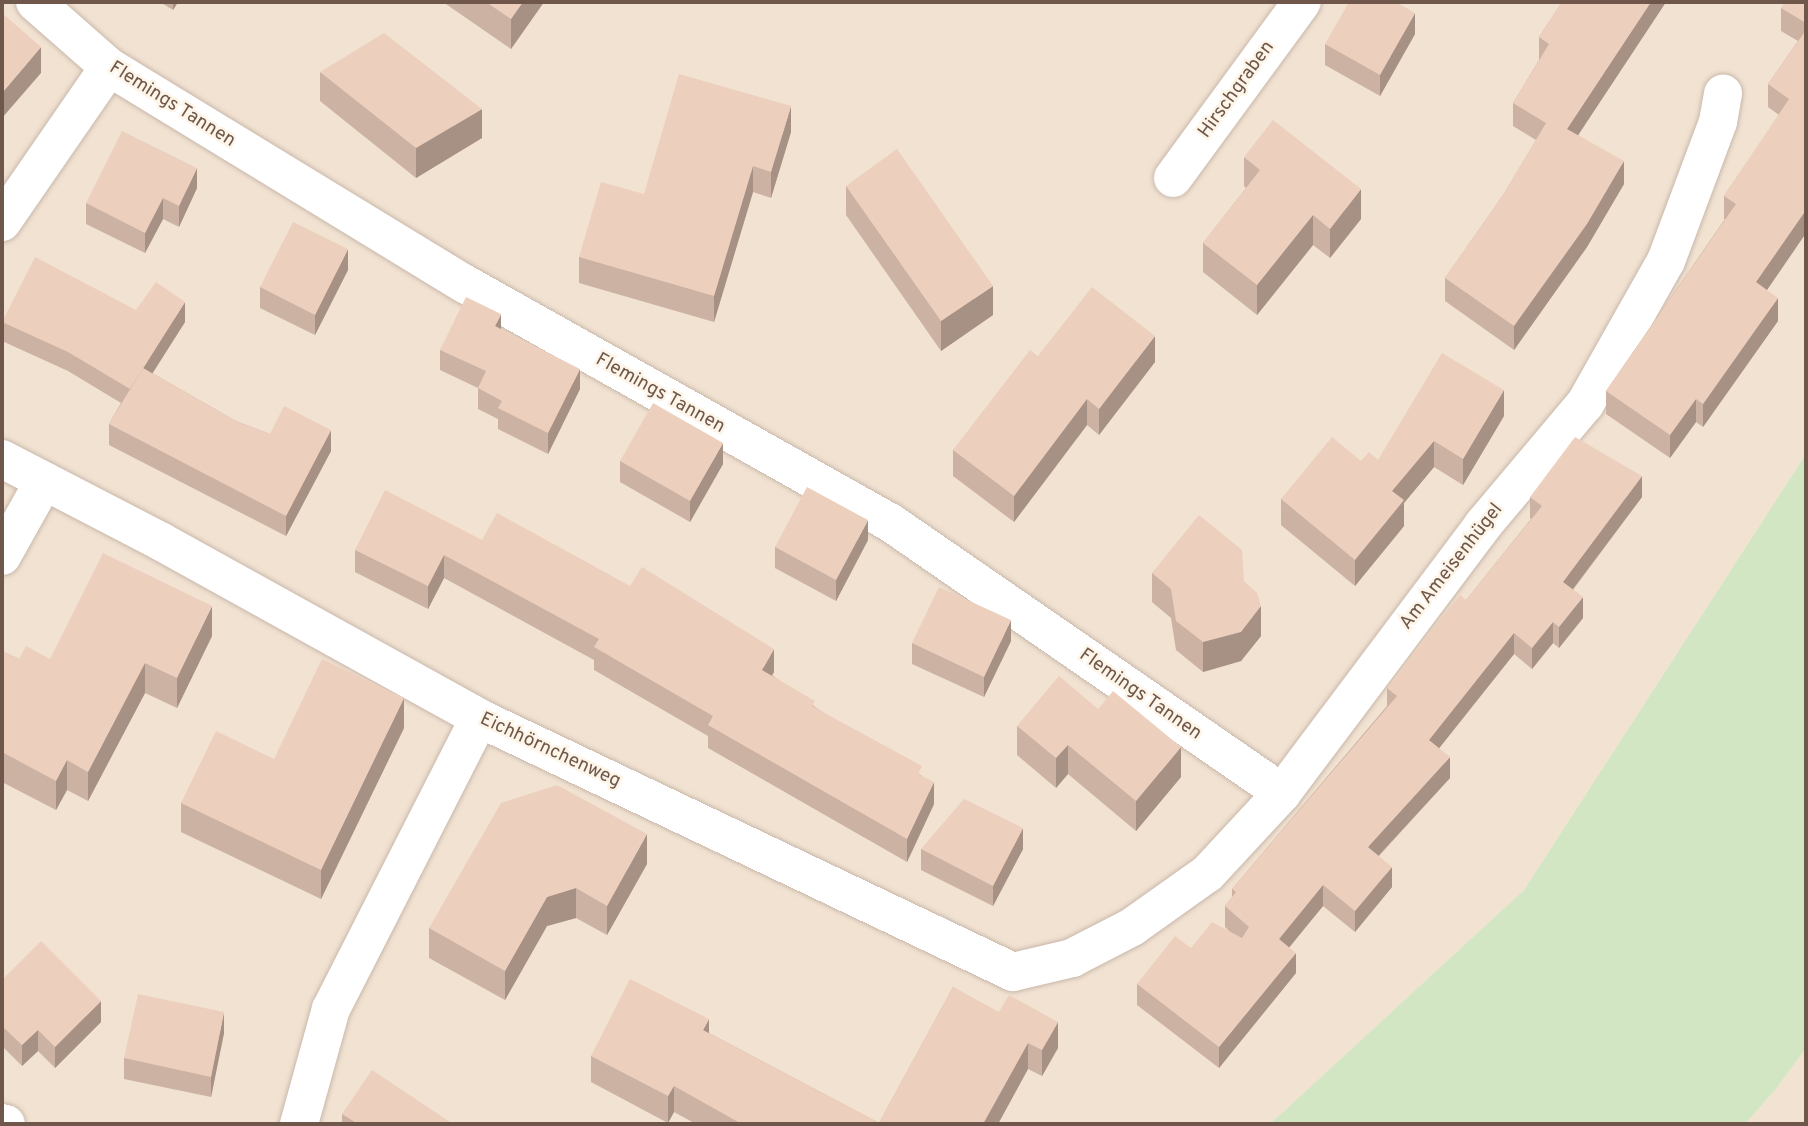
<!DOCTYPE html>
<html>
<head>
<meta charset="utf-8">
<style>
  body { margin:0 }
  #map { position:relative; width:1808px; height:1126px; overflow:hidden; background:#faf0e3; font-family:Overpass,sans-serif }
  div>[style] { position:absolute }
  .residential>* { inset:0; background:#f1e2d2 }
  .green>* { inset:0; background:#d2e6c3 }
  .roads { filter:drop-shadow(0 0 2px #c9b8aa) drop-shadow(0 0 2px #c9b8aa) }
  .street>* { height:38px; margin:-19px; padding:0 19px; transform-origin:19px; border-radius:19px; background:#fff }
  .wall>* { inset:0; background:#ccb2a3 }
  .shaded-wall>* { inset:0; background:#a69184 }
  .building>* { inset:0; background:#edcfbd }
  span { translate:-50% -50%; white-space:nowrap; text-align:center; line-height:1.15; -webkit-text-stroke:5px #fdf5e8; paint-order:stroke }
  .street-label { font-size:19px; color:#6f574b }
  .frame { position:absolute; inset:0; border:4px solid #6f574b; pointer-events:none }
</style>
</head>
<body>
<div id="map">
  <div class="residential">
    <i style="clip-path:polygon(2px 2px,1806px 2px,1806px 454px,1524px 890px,1270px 1124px,2px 1124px)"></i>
    <i style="clip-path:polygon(1806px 1048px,1806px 1124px,1745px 1124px,1775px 1090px)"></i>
  </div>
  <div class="green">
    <i style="clip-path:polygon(1806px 454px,1806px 1048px,1775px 1090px,1745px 1124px,1270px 1124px,1524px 890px)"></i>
  </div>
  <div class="roads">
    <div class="street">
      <i style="left:35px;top:2px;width:98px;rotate:41.3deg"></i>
      <i style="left:109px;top:67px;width:417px;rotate:31.4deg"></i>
      <i style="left:465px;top:284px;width:488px;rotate:29.3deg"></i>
      <i style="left:891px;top:523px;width:475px;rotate:34.6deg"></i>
      <i style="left:1173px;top:178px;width:218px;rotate:-53.8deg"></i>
      <i style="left:2px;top:222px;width:188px;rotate:-55.4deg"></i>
      <i style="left:2px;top:459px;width:180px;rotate:27.4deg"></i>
      <i style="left:162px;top:542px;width:363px;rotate:29deg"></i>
      <i style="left:479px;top:718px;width:591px;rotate:25.44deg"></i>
      <i style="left:1013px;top:972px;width:61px;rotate:-13.3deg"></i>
      <i style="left:1072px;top:958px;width:68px;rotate:-27.3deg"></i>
      <i style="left:1132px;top:927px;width:93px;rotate:-35.4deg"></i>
      <i style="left:1208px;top:873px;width:109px;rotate:-47.2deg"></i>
      <i style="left:1282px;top:793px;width:335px;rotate:-53.1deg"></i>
      <i style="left:1483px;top:525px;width:158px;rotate:-49.9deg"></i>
      <i style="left:1585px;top:404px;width:164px;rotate:-60.5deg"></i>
      <i style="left:1666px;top:261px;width:148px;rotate:-69.5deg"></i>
      <i style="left:1718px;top:122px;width:29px;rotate:-80deg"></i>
      <i style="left:2px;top:556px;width:86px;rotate:-60.8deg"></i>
      <i style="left:2px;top:1123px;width:4px;rotate:14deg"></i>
      <i style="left:299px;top:1124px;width:119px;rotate:-74.5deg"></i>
      <i style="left:331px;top:1009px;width:326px;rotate:-63deg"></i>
    </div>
  </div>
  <div class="wall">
    <i style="clip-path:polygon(160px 2px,178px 2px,173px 10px)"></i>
    <i style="clip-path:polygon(443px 2px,544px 2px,511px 49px)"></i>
    <i style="clip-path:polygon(1562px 2px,1666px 2px,1578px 135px,1624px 184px,1587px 247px,1514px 350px,1445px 301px,1445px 278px,1503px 195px,1536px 140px,1513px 126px,1513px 103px,1539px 60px,1539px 37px)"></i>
    <i style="clip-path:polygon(1806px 2px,1806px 233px,1767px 290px,1778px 321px,1703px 427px,1696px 422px,1670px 458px,1606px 414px,1606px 391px,1725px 219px,1724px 219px,1724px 196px,1779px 115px,1768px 107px,1768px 84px,1798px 41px,1781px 31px,1781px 8px)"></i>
    <i style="clip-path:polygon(1415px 34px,1380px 96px,1325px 65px,1325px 44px)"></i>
    <i style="clip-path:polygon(320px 72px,482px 138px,416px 178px,320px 101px)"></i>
    <i style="clip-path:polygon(791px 132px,771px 198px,753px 192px,714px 322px,579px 283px,579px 257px,644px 194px)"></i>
    <i style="clip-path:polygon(1244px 157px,1361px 219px,1330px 258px,1313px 245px,1257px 315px,1203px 272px,1203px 243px,1246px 188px,1244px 186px)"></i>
    <i style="clip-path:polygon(846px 186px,993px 315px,941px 351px,846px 215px)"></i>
    <i style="clip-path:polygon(197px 188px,179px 227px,163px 219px,145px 253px,86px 224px,86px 203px)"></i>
    <i style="clip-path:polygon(348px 270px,315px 335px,260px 308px,260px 287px)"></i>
    <i style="clip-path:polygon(136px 310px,185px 322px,152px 373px,236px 421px,270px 434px,331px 451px,286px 536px,109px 445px,109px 424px,121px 403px,68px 371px,2px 341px,2px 322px)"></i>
    <i style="clip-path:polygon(501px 329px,580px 389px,548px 454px,498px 429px,498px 419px,478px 409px,478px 388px,440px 370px,440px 350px)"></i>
    <i style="clip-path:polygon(1038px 356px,1155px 362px,1099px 435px,1087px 425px,1014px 522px,953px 476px,953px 450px)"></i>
    <i style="clip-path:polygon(1504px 416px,1463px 485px,1434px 467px,1404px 503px,1404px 526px,1355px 586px,1281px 525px,1281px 499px,1361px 461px,1378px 460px)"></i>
    <i style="clip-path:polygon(620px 461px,723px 464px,690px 522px,620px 482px)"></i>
    <i style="clip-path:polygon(1530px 497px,1642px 497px,1573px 590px,1583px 618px,1559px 648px,1553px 643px,1532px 669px,1514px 654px,1439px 748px,1450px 778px,1379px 856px,1392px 887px,1355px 932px,1323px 906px,1289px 947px,1296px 973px,1219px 1068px,1137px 1005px,1137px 984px,1191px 948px,1229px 931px,1225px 927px,1225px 906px,1232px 897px,1232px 889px,1387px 706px,1387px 688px,1466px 600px,1531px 519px,1530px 518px)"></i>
    <i style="clip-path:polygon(482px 540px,774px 672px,772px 675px,815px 707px,922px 776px,934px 804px,907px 862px,708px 748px,708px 736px,594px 670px,594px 660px,444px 578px,428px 609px,355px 572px,355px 550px)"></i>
    <i style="clip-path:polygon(868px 540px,836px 601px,775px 568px,775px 547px)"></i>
    <i style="clip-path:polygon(1152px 573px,1244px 581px,1261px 636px,1241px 661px,1203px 672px,1176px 650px,1171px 618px,1152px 602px)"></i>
    <i style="clip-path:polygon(212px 636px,177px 708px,145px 693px,88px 801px,67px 790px,56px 810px,2px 782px,2px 651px,19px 659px,50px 659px)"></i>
    <i style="clip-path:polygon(1011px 641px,984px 697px,912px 664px,912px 643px)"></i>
    <i style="clip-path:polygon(1017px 726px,1181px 777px,1136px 831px,1068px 774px,1056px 788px,1017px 755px)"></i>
    <i style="clip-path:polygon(404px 728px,321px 899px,181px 832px,181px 803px,274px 759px)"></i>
    <i style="clip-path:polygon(921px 849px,1023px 849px,993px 906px,921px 870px)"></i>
    <i style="clip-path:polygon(647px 864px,607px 935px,576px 918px,547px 926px,505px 1000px,429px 958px,429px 928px)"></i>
    <i style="clip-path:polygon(2px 980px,101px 1022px,55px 1068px,38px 1051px,22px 1066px,2px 1046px)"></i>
    <i style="clip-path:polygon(953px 987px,1058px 1048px,1042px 1076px,1028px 1069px,998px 1124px,696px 1124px,674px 1112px,668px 1123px,591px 1082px,591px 1056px,709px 1033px,879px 1123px)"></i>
    <i style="clip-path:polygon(224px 1033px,211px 1097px,124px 1079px,124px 1058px)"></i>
    <i style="clip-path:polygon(342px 1114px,453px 1124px,342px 1124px)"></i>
  </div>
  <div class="shaded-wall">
    <i style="clip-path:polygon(173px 2px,178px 2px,173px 10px)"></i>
    <i style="clip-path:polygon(523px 2px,544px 2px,511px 49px,511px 19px)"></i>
    <i style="clip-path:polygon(1651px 2px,1666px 2px,1567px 152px,1567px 129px)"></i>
    <i style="clip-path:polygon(1415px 13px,1415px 34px,1380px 96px,1380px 75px)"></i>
    <i style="clip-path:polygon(41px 47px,41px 73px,2px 118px,2px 93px)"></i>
    <i style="clip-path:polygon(791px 106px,791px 132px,771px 198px,771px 172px)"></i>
    <i style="clip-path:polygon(482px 109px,482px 138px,416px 178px,416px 148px)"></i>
    <i style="clip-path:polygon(1624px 161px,1624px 184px,1587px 247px,1514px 350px,1514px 326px)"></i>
    <i style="clip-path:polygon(753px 166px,753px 192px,714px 322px,714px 296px)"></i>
    <i style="clip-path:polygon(197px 168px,197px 188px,179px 227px,179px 206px)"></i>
    <i style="clip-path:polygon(1361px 189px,1361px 219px,1330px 258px,1330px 229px)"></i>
    <i style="clip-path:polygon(163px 198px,163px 219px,145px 253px,145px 233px)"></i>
    <i style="clip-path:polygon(1806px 210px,1806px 233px,1756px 306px,1756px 282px)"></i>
    <i style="clip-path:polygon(1313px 215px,1313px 245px,1257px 315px,1257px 285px)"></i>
    <i style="clip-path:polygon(348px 249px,348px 270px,315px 335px,315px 315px)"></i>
    <i style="clip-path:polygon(993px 286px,993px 315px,941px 351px,941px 321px)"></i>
    <i style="clip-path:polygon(1778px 298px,1778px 321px,1703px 427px,1703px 404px)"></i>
    <i style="clip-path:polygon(185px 302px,185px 322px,130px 409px,130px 389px)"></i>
    <i style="clip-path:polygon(501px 314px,501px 334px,495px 326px)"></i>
    <i style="clip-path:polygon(1155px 336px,1155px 362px,1099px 435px,1099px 409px)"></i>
    <i style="clip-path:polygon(580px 369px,580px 389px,548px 454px,548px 433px)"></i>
    <i style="clip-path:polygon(1504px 390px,1504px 416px,1463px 485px,1463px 459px)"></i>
    <i style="clip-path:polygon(1087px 399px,1087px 425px,1014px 522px,1014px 496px)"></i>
    <i style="clip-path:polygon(1696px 399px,1696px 422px,1670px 458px,1670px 435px)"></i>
    <i style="clip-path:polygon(331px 430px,331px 451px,286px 536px,286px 516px)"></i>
    <i style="clip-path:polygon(1434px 441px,1434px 467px,1404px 503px,1404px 526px,1355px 586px,1355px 560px,1392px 491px)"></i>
    <i style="clip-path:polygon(723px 443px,723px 464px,690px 522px,690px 501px)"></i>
    <i style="clip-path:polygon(1642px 476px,1642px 497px,1563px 602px,1563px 582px)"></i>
    <i style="clip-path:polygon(868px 520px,868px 540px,836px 601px,836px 580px)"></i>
    <i style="clip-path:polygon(444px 555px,444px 578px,428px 609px,428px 586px)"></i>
    <i style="clip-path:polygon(1583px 597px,1583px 618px,1559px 648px,1559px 627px)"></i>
    <i style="clip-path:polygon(212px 606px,212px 636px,177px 708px,177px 678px)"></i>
    <i style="clip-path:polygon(1261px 606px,1261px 636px,1241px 661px,1203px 672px,1203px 642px)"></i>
    <i style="clip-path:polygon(1011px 620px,1011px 641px,984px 697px,984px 677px)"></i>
    <i style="clip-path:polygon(1553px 622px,1553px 643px,1532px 669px,1532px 648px)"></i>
    <i style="clip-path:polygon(1514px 633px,1514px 654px,1429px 761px,1429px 740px)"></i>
    <i style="clip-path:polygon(774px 649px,774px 672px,762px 693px,762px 670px)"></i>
    <i style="clip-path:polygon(145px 663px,145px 693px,88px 801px,88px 772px)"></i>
    <i style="clip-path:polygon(404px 698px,404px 728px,321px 899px,321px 870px)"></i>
    <i style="clip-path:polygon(1068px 745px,1068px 774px,1056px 788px,1056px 758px)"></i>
    <i style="clip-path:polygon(1181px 747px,1181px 777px,1136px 831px,1136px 801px)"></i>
    <i style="clip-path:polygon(1450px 757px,1450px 778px,1368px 867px,1368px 847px)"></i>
    <i style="clip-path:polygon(67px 760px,67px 790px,56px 810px,56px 781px)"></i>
    <i style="clip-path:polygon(934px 782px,934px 804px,907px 862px,907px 839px)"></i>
    <i style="clip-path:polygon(1023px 828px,1023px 849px,993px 906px,993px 886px)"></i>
    <i style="clip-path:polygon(647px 834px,647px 864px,607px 935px,607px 906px)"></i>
    <i style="clip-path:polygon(1392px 867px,1392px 887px,1355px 932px,1355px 911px)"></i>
    <i style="clip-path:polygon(1323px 885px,1323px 906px,1279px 960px,1279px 939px)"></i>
    <i style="clip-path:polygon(576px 888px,576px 918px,547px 926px,505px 1000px,505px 971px,547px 897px)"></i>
    <i style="clip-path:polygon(1296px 953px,1296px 973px,1219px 1068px,1219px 1047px)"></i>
    <i style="clip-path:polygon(101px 1001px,101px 1022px,55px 1068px,55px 1047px)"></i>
    <i style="clip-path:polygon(224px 1012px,224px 1033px,211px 1097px,211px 1077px)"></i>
    <i style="clip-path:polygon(709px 1019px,709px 1046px,703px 1030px)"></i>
    <i style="clip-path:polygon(1058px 1022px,1058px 1048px,1042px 1076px,1042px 1050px)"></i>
    <i style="clip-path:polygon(38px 1030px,38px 1051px,22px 1066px,22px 1045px)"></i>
    <i style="clip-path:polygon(1028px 1043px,1028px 1069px,998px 1124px,983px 1124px)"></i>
    <i style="clip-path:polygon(674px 1086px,674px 1112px,668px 1123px,668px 1096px)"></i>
  </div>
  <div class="building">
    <i style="clip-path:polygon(486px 2px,523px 2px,511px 19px)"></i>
    <i style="clip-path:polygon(1349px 2px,1396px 2px,1415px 13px,1380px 75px,1325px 44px)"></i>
    <i style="clip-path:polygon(1562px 2px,1651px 2px,1567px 129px,1624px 161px,1587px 224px,1514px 326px,1445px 278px,1503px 195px,1546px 123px,1513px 103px,1549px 44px,1539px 37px)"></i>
    <i style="clip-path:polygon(1784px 2px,1806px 2px,1806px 23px,1781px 8px)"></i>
    <i style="clip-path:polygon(2px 13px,41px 47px,2px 93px)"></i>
    <i style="clip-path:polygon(1806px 30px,1806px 210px,1756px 282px,1778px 298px,1703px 404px,1696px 399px,1670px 435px,1606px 391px,1736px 204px,1724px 196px,1789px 99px,1768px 84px)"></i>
    <i style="clip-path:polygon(384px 33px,482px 109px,416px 148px,320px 72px)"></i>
    <i style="clip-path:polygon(679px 74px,791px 106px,771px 172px,753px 166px,714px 296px,579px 257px,601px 182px,644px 194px)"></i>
    <i style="clip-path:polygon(1273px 120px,1361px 189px,1330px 229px,1313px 215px,1257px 285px,1203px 243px,1260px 170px,1244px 157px)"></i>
    <i style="clip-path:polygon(122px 131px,197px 168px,179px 206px,163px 198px,145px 233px,86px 203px)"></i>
    <i style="clip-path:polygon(897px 149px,993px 286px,941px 321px,846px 186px)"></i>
    <i style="clip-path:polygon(293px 222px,348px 249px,315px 315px,260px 287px)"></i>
    <i style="clip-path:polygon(35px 257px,136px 310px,156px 282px,185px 302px,130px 389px,68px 352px,2px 322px)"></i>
    <i style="clip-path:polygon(1092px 287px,1155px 336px,1099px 409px,1087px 399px,1014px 496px,953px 450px,1030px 350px,1038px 356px)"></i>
    <i style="clip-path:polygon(466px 297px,501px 314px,495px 326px,580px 369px,548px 433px,498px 408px,502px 401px,478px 388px,486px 371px,440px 350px)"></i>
    <i style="clip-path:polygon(1442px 353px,1504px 390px,1463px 459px,1434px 441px,1392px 491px,1404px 500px,1355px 560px,1281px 499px,1332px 437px,1361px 461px,1369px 452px,1378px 460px)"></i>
    <i style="clip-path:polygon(143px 368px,236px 421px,270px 434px,284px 406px,331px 430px,286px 516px,109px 424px)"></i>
    <i style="clip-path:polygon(653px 403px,723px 443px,690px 501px,620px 461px)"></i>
    <i style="clip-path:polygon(1575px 437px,1642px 476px,1563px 582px,1583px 597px,1559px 627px,1553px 622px,1532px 648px,1514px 633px,1429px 740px,1450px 757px,1368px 847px,1392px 867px,1355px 911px,1323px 885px,1279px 939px,1296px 953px,1219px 1047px,1137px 984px,1175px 936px,1191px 948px,1212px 922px,1242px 938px,1249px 927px,1225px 906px,1236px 892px,1232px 889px,1397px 696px,1387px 688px,1426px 637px,1460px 595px,1466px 600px,1542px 506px,1530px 497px)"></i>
    <i style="clip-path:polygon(807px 487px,868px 520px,836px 580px,775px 547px)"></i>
    <i style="clip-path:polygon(385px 490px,482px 540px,497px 513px,630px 586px,642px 567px,774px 649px,762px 670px,815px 701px,812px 706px,922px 766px,918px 774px,934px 782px,907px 839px,708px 725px,713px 716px,594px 647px,599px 639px,444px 555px,428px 586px,355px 550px)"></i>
    <i style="clip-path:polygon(1199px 515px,1242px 550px,1244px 581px,1257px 593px,1261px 606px,1241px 632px,1203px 642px,1176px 621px,1171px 589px,1152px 573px)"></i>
    <i style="clip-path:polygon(103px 553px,212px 606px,177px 678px,145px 663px,88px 772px,67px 760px,56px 781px,2px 752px,2px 651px,19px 659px,26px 646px,50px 659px)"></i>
    <i style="clip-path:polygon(939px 587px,1011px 620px,984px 677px,912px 643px)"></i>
    <i style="clip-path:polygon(322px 659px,404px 698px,321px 870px,181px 803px,216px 731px,274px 759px)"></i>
    <i style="clip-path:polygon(1059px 676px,1098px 709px,1113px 691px,1181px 747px,1136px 801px,1068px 745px,1056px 758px,1017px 726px)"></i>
    <i style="clip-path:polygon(557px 785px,647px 834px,607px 906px,576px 888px,547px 897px,505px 971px,429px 928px,501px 803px)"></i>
    <i style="clip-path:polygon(964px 799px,1023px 828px,993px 886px,921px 849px)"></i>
    <i style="clip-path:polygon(41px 941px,101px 1001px,55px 1047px,38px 1030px,22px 1045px,2px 1026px,2px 980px)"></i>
    <i style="clip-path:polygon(630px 979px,709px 1019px,703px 1030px,879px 1123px,953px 987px,999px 1012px,1009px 995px,1058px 1022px,1042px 1050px,1028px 1043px,983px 1124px,739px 1124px,740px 1123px,674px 1086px,668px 1096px,591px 1056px)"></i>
    <i style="clip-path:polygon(138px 994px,224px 1012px,211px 1077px,124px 1058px)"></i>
    <i style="clip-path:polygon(372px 1070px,453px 1124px,358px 1124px,342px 1114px)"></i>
  </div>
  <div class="street-label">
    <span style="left:1237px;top:90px;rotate:-54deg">Hirschgraben</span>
    <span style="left:172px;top:105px;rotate:32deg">Flemings Tannen</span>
    <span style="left:660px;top:394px;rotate:29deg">Flemings Tannen</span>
    <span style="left:1452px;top:567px;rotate:-52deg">Am Ameisenhügel</span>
    <span style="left:1140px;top:695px;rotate:35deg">Flemings Tannen</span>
    <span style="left:550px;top:751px;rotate:25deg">Eichhörnchenweg</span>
  </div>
  <div class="frame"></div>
</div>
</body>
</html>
